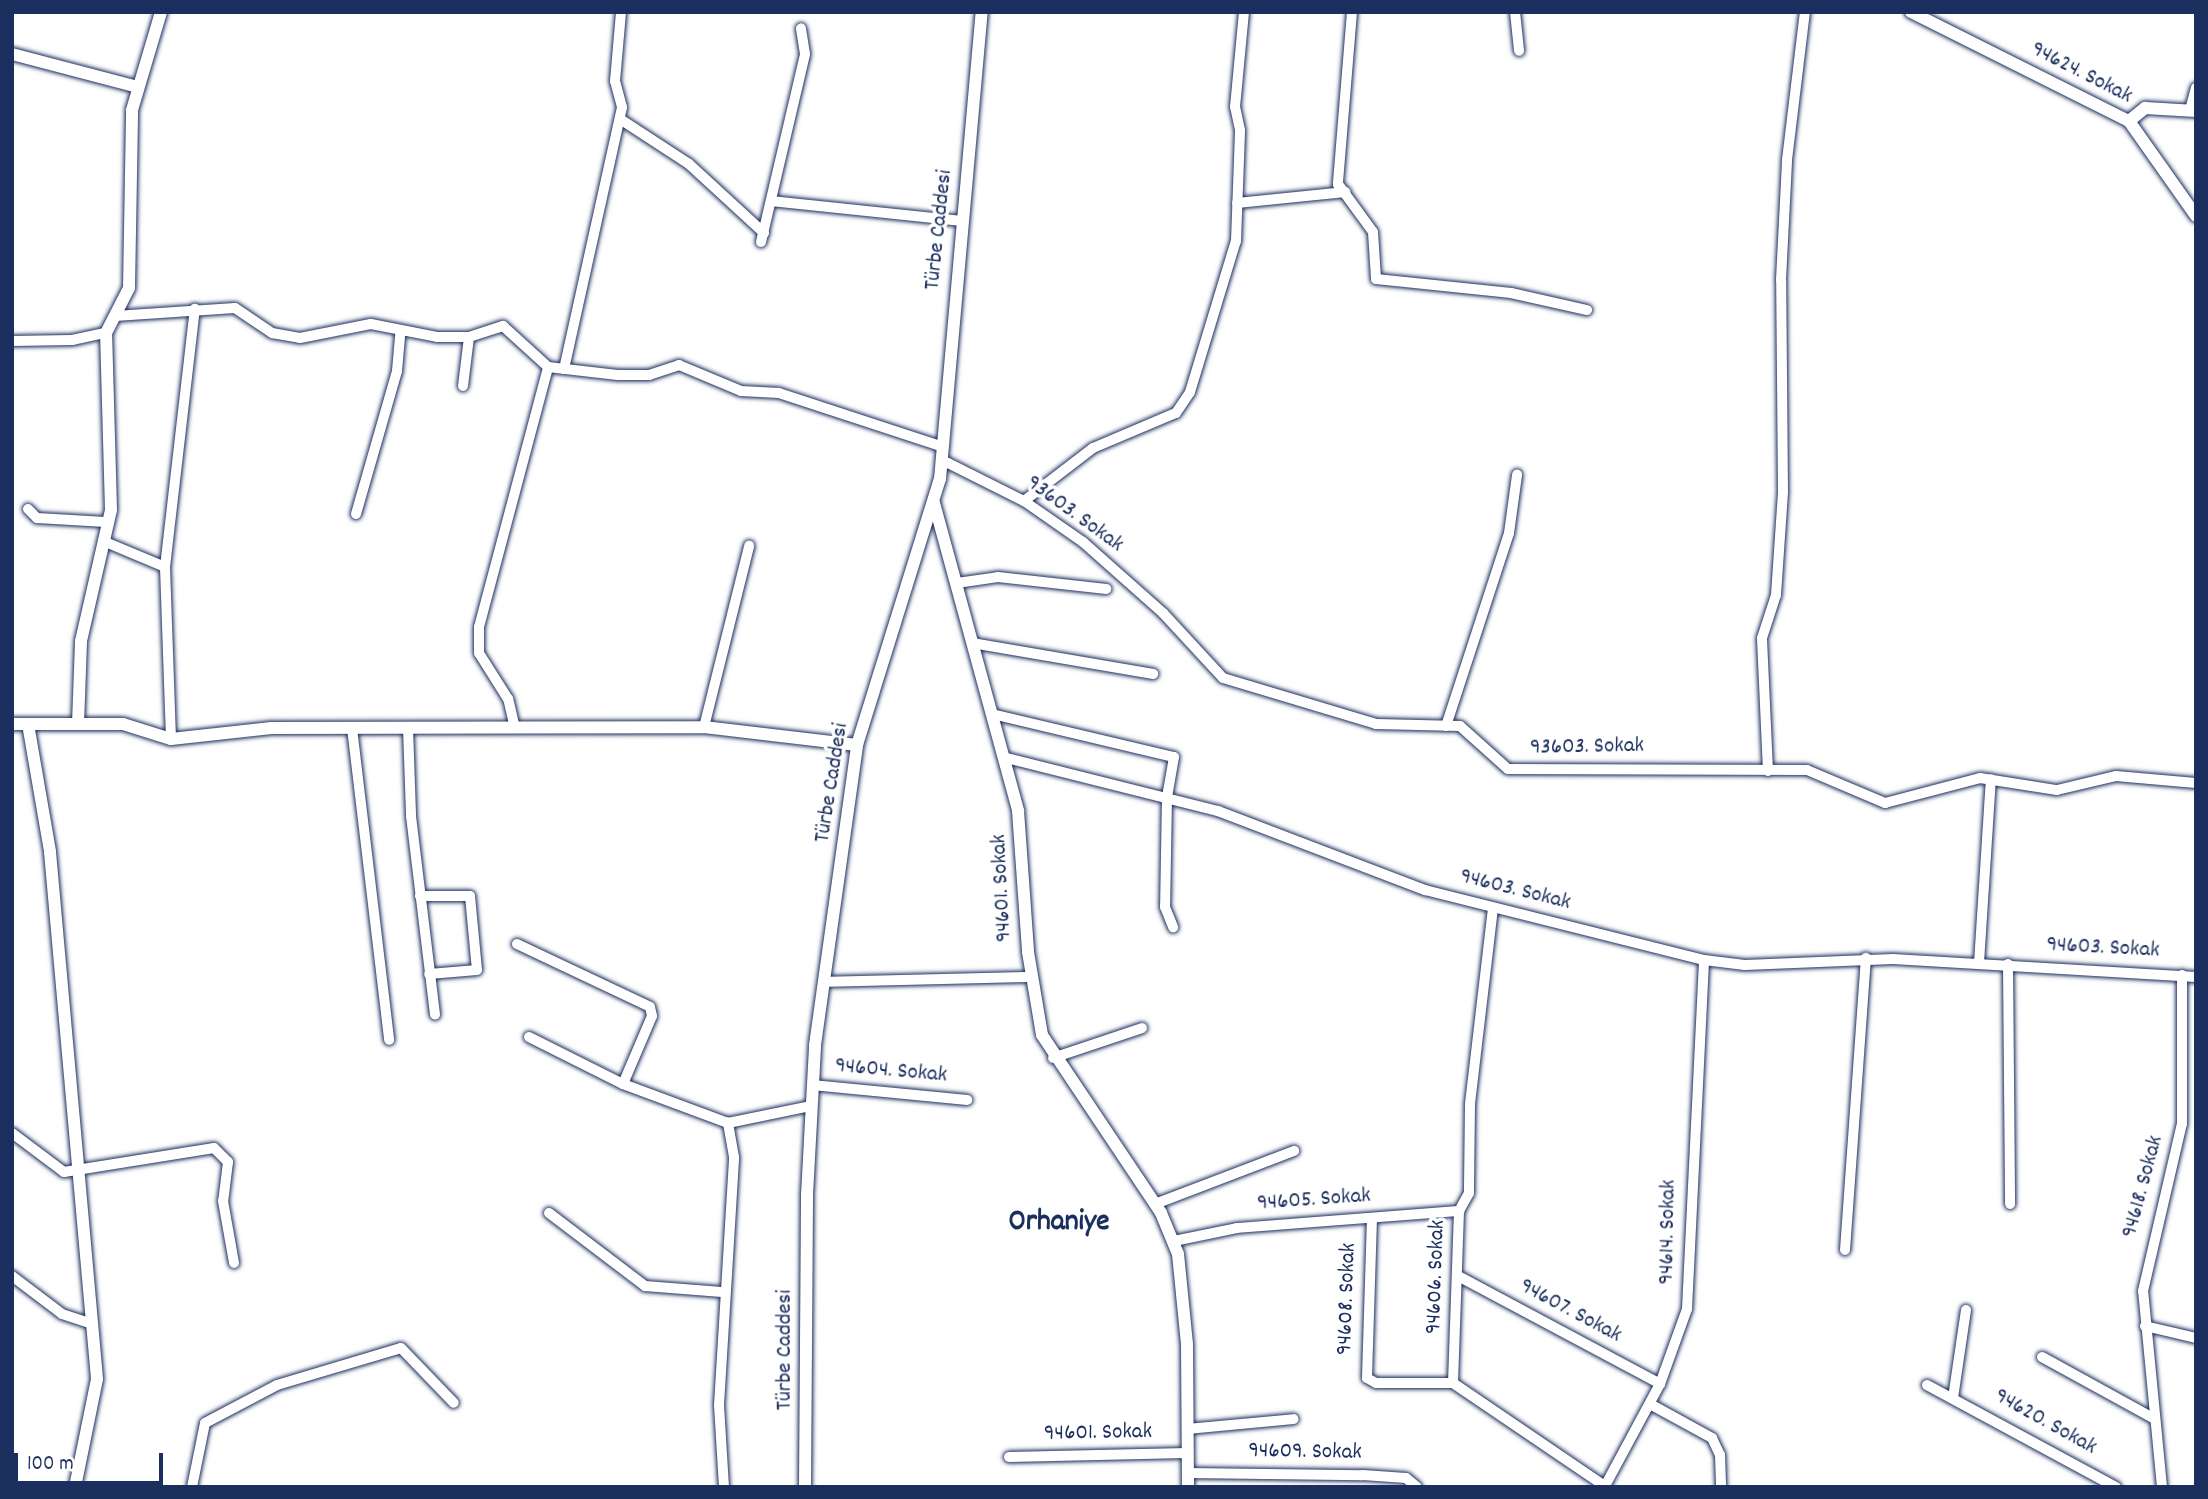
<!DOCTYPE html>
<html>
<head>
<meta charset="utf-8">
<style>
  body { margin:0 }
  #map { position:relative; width:2208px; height:1499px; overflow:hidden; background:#fff; font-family:Dekko,sans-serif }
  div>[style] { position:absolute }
  .roads { filter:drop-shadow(0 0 2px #1b2f5e) drop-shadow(0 0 2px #1b2f5e) }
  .minor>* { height:10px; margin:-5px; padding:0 5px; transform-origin:5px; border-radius:5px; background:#fff }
  .tertiary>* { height:12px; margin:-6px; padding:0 6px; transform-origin:6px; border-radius:6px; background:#fff }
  span { translate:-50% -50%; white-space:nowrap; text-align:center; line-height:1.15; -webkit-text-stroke:7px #fff; paint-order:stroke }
  .street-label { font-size:23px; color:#1b2f5e }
  .district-label { font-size:30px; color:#1b2f5e; font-weight:700 }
  .frame { position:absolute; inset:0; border:14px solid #1b2f5e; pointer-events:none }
  .scale { position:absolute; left:14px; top:1453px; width:149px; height:32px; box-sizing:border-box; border:4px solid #1b2f5e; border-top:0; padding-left:9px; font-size:21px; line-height:24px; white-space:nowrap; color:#1b2f5e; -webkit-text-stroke:5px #fff; paint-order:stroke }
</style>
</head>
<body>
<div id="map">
  <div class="roads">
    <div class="minor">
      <i style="left:1352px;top:12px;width:173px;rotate:94.7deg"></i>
      <i style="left:1338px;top:184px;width:59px;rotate:53.9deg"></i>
      <i style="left:1373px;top:232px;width:47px;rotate:86.3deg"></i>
      <i style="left:1376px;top:279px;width:136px;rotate:5.9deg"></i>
      <i style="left:1511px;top:293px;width:78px;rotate:12.6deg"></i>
      <i style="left:1515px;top:12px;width:39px;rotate:84deg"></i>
      <i style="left:2190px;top:110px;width:23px;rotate:-75deg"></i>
      <i style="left:620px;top:119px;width:82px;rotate:33.1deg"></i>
      <i style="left:689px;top:164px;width:102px;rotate:42.6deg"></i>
      <i style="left:771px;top:201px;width:192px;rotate:6deg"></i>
      <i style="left:1237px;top:203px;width:109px;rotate:-5.8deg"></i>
      <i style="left:761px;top:242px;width:193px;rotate:-76.8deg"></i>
      <i style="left:805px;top:54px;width:26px;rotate:-99deg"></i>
      <i style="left:115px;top:316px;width:120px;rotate:-3.8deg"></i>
      <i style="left:235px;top:308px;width:45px;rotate:34deg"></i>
      <i style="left:272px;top:333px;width:28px;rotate:10deg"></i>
      <i style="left:300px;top:338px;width:72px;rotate:-11.2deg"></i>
      <i style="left:371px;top:324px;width:67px;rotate:11.1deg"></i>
      <i style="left:437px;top:337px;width:32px"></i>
      <i style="left:469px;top:337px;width:36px;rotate:-18deg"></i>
      <i style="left:503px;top:326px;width:61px;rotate:42.3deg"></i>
      <i style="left:548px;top:367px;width:70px;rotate:6.5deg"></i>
      <i style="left:618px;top:375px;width:31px"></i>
      <i style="left:649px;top:375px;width:32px;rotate:-18deg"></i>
      <i style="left:679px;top:365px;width:67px;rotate:22.8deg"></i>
      <i style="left:741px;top:391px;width:38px;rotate:3deg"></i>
      <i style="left:779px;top:393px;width:173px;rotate:18.2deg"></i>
      <i style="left:12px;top:341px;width:60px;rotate:-1deg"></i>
      <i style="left:72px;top:340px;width:35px;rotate:-12deg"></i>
      <i style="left:564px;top:369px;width:268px;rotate:-77.5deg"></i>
      <i style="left:622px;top:107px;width:27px;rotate:-105deg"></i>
      <i style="left:615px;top:81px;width:69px;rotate:-85deg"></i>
      <i style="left:463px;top:386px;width:49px;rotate:-83deg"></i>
      <i style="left:942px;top:460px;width:92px;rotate:26.6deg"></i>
      <i style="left:1024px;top:501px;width:72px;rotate:34.8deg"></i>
      <i style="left:1083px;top:542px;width:107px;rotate:41.6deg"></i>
      <i style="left:1163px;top:613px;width:88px;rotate:47.3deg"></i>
      <i style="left:1223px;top:678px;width:160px;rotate:16.7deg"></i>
      <i style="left:1376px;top:724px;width:84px;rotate:1.4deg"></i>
      <i style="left:1460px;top:726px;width:64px;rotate:41.9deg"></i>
      <i style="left:1508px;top:769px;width:299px;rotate:0.2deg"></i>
      <i style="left:1807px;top:770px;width:85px;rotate:22.9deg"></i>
      <i style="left:1885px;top:803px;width:98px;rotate:-14.7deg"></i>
      <i style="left:1980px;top:778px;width:78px;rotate:8.9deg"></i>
      <i style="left:2057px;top:790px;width:61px;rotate:-13.3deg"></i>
      <i style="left:2116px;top:776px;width:80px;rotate:5deg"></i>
      <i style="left:1024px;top:501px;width:87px;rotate:-37.5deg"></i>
      <i style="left:1093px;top:448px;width:90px;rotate:-22.9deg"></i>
      <i style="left:1176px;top:413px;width:25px;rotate:-56deg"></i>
      <i style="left:1190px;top:392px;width:158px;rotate:-73.1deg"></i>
      <i style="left:1236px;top:241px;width:111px;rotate:-87.9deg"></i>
      <i style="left:1240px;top:130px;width:24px;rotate:-102deg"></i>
      <i style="left:1235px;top:107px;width:95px;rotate:-84.6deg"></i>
      <i style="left:28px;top:509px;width:13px;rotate:45deg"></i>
      <i style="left:37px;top:518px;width:69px;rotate:3.3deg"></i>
      <i style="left:356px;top:514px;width:149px;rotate:-74deg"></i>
      <i style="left:397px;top:371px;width:38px;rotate:-85deg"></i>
      <i style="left:103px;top:541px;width:67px;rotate:22.8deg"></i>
      <i style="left:957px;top:583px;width:41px;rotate:-8.3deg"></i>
      <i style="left:998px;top:577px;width:109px;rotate:6.3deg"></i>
      <i style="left:972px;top:643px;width:184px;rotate:9.7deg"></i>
      <i style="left:992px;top:714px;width:187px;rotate:13.3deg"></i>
      <i style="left:1174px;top:757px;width:41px;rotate:99.9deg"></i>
      <i style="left:1167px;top:797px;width:110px;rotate:91deg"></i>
      <i style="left:1165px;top:907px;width:22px;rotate:68deg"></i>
      <i style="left:514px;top:724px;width:26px;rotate:-103deg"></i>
      <i style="left:508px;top:699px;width:54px;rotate:-122.2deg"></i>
      <i style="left:479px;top:653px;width:26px;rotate:-90deg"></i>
      <i style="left:479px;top:627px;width:269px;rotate:-75.1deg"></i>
      <i style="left:1446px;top:726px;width:203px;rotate:-71.9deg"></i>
      <i style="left:1509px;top:533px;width:59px;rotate:-82.1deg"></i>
      <i style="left:704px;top:727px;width:187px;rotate:-76deg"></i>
      <i style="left:352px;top:728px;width:314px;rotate:83.2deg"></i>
      <i style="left:408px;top:728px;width:88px;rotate:88deg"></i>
      <i style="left:411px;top:816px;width:200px;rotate:83.1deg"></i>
      <i style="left:171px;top:739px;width:172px;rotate:-92deg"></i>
      <i style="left:165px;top:567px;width:260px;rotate:-83.4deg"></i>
      <i style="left:1003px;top:757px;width:222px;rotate:14.1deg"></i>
      <i style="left:1218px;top:811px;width:222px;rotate:20.9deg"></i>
      <i style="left:1425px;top:890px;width:288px;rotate:14.1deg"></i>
      <i style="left:1704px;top:960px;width:41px;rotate:7deg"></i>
      <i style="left:1745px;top:965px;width:148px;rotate:-2.3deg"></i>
      <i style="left:1893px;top:959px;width:304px;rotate:3.4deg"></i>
      <i style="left:1768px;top:771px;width:133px;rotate:-92.6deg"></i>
      <i style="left:1762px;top:638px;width:45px;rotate:-72deg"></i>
      <i style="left:1776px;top:595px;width:104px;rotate:-86.1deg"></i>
      <i style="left:1783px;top:491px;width:211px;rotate:-90.5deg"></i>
      <i style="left:1781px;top:280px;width:120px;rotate:-87.1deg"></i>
      <i style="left:1787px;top:160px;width:149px;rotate:-83.1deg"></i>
      <i style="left:420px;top:896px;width:50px"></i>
      <i style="left:470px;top:896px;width:74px;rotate:84.6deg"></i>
      <i style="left:477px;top:970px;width:48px;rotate:175.2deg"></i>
      <i style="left:1493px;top:908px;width:198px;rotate:96.7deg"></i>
      <i style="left:1470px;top:1105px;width:88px;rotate:90.7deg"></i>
      <i style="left:1469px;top:1193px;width:21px;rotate:119deg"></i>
      <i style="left:1459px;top:1211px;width:172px;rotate:92deg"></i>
      <i style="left:1453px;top:1383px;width:185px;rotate:34.2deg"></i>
      <i style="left:517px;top:944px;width:147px;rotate:25.3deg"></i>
      <i style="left:650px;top:1007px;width:9px;rotate:77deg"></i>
      <i style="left:652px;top:1016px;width:74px;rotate:113.1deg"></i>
      <i style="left:1979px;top:963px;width:184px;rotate:-86.3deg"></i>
      <i style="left:2008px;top:964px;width:240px;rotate:89.5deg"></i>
      <i style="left:824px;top:982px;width:207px;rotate:-1.4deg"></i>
      <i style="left:529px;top:1037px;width:105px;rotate:26.6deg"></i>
      <i style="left:623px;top:1084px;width:112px;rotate:20.4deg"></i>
      <i style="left:728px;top:1123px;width:85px;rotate:-11.6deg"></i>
      <i style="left:1053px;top:1058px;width:94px;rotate:-18.6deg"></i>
      <i style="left:812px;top:1085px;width:156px;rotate:5.5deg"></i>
      <i style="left:12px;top:1133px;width:65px;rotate:36.9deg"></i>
      <i style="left:64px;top:1172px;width:152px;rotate:-9.1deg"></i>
      <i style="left:214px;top:1148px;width:20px;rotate:45deg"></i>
      <i style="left:228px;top:1162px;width:39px;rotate:97deg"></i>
      <i style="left:223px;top:1201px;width:63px;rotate:79.9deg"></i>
      <i style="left:1155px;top:1204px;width:149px;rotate:-20.9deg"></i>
      <i style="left:549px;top:1213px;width:121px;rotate:37.2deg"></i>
      <i style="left:645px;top:1286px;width:77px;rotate:4.5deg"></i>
      <i style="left:1372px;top:1218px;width:160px;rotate:91.8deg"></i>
      <i style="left:1367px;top:1378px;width:10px;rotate:29deg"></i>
      <i style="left:1376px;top:1383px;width:77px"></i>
      <i style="left:1174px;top:1241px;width:64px;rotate:-11.7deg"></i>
      <i style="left:1237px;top:1228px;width:223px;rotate:-4.4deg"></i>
      <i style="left:1845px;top:1250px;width:293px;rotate:-85.9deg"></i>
      <i style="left:12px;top:1276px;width:63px;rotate:37.2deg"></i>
      <i style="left:62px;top:1314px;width:32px;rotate:18deg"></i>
      <i style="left:1460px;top:1277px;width:227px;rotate:28.1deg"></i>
      <i style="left:2145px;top:1326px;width:52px;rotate:13.2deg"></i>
      <i style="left:2042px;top:1357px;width:129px;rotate:28.8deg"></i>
      <i style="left:1927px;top:1385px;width:215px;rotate:28.4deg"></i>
      <i style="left:1953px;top:1398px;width:89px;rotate:-81.6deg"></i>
      <i style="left:1650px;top:1404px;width:71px;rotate:28.7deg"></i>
      <i style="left:1712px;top:1438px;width:19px;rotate:65deg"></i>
      <i style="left:1720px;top:1455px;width:32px;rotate:88deg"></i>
      <i style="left:1187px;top:1429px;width:107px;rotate:-5.3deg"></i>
      <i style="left:1009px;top:1457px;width:178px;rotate:-1.3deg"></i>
      <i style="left:1188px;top:1473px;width:175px;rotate:0.7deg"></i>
      <i style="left:1363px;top:1475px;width:43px;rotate:4deg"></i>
      <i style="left:1406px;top:1478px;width:14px;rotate:39deg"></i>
      <i style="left:1605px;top:1486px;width:116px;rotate:-61.7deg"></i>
      <i style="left:1660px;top:1384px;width:80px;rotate:-70.2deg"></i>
      <i style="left:1687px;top:1309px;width:349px;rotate:-87.2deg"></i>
      <i style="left:192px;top:1487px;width:65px;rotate:-78.5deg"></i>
      <i style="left:205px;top:1423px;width:81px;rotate:-27.8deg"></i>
      <i style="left:277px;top:1385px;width:129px;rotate:-16.6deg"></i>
      <i style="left:401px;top:1348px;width:76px;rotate:46.1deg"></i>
      <i style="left:724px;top:1487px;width:82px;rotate:-93.5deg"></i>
      <i style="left:719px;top:1405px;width:248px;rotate:-86.5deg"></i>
      <i style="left:734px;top:1157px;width:35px;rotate:-100deg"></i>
      <i style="left:2162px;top:1487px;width:197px;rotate:-95.5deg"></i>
      <i style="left:2143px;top:1291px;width:171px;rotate:-76.9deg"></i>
      <i style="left:2182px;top:1124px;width:149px;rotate:-90deg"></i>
    </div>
    <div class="tertiary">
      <i style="left:1911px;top:12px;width:244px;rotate:26.6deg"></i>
      <i style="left:2129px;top:121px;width:116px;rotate:54.8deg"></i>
      <i style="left:12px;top:54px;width:130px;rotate:14.7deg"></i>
      <i style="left:2129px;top:121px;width:21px;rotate:-39deg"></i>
      <i style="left:2145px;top:108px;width:51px;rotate:3.4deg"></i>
      <i style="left:934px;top:503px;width:319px;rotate:74.7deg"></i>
      <i style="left:1018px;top:811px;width:141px;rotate:85.9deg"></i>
      <i style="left:1028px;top:952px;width:84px;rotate:80.4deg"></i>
      <i style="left:1042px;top:1035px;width:214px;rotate:56.2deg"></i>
      <i style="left:1161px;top:1213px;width:44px;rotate:67.5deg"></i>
      <i style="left:1178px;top:1254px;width:90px;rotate:84.3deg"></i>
      <i style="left:1187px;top:1344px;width:143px;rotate:89.6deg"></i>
      <i style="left:12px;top:724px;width:111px"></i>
      <i style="left:123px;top:724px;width:50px;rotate:17.4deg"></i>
      <i style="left:171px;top:739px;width:101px;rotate:-6.3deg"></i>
      <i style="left:271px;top:728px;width:433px;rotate:-0.1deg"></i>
      <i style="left:704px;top:727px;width:154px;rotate:6.7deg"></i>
      <i style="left:28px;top:724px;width:130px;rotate:80.2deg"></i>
      <i style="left:50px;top:852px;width:529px;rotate:84.9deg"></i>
      <i style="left:97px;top:1379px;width:110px;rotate:101.5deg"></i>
      <i style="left:78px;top:724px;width:83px;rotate:-87.9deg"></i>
      <i style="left:81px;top:641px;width:134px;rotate:-77.1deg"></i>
      <i style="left:111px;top:510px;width:177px;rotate:-91.6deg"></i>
      <i style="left:106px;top:333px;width:51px;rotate:-62.9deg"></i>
      <i style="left:129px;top:288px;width:178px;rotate:-89deg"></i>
      <i style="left:132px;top:110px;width:102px;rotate:-73.5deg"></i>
      <i style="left:805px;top:1487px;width:292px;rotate:-89.6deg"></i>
      <i style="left:807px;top:1195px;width:150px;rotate:-86.9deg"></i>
      <i style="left:815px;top:1045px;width:303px;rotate:-82deg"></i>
      <i style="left:857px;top:745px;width:279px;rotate:-72.7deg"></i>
      <i style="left:940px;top:479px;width:469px;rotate:-84.9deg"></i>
    </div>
  </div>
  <div class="street-label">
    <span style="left:2081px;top:74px;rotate:27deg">94624. Sokak</span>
    <span style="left:940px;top:230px;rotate:-84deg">Türbe Caddesi</span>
    <span style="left:1074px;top:515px;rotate:36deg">93603. Sokak</span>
    <span style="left:1587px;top:748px;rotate:-1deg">93603. Sokak</span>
    <span style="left:833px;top:783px;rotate:-81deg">Türbe Caddesi</span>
    <span style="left:1003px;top:888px;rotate:-93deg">94601. Sokak</span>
    <span style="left:1515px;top:891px;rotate:14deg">94603. Sokak</span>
    <span style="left:2103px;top:949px;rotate:3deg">94603. Sokak</span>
    <span style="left:891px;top:1072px;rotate:5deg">94604. Sokak</span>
    <span style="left:2144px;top:1187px;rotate:-75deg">94618. Sokak</span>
    <span style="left:1314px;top:1201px;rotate:-4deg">94605. Sokak</span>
    <span style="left:1669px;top:1232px;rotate:-89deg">94614. Sokak</span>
    <span style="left:1437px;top:1277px;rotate:-88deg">94606. Sokak</span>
    <span style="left:1348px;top:1299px;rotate:-88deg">94608. Sokak</span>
    <span style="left:1570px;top:1312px;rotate:28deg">94607. Sokak</span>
    <span style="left:786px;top:1350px;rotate:-90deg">Türbe Caddesi</span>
    <span style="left:2045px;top:1423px;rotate:29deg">94620. Sokak</span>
    <span style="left:1098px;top:1434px;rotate:-1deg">94601. Sokak</span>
    <span style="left:1305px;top:1453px;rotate:1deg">94609. Sokak</span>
  </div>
  <div class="district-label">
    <span style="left:1059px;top:1224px">Orhaniye</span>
  </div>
  <div class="frame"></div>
  <div class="scale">100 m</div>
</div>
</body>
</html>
